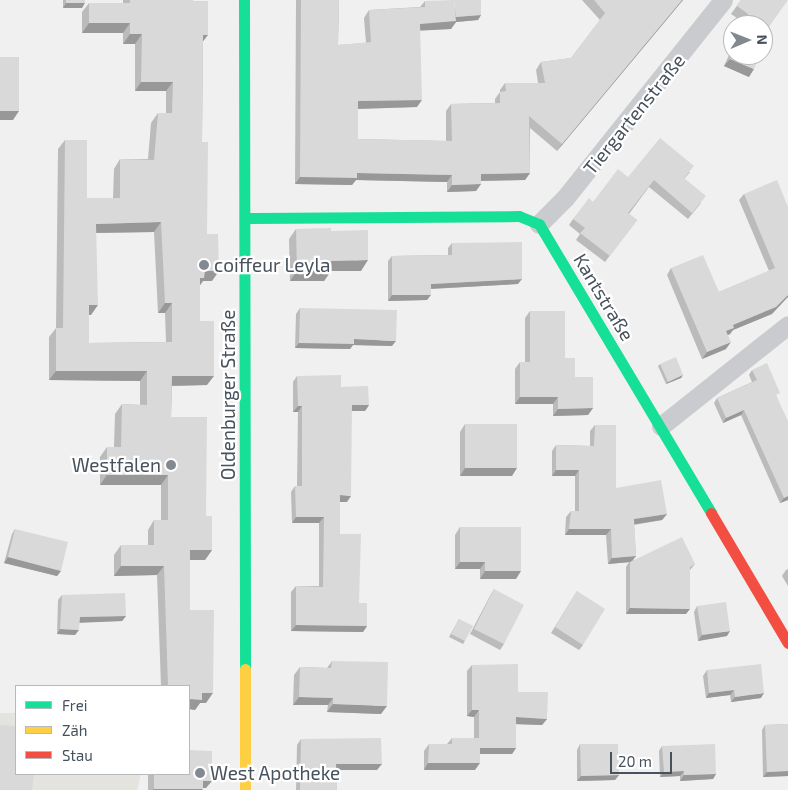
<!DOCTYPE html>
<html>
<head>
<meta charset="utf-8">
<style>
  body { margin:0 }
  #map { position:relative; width:788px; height:790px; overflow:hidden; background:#f0f0f0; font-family:"Exo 2",sans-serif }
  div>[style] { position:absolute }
  .commercial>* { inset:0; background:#e4e3de }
  .street>* { height:19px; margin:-9.5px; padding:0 9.5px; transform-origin:9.5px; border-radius:9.5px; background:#c9cbce }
  .fast>* { height:11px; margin:-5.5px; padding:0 5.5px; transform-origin:5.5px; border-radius:5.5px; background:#16e098 }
  .slow>* { height:11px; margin:-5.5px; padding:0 5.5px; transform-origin:5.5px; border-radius:5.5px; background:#ffcf43 }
  .jam>* { height:11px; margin:-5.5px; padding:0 5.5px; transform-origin:5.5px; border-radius:5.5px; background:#f24e42 }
  .wall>* { inset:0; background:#bbb }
  .shaded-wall>* { inset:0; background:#989899 }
  .building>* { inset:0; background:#d9d9da }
  .dots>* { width:14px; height:14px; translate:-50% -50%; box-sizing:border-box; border:2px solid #fff; border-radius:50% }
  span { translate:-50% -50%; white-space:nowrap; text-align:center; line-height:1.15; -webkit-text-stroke:4.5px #fff; paint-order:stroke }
  .street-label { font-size:19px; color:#47525c }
  .poi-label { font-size:19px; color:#47525c }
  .left { translate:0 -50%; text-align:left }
  .right { translate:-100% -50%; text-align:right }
  .legend { position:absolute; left:15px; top:685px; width:175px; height:90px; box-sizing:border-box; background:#fff; border:1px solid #b5babe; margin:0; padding:6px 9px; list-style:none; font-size:15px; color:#47525c }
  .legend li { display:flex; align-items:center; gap:10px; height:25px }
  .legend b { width:25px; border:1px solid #b5babe }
  .north { position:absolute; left:723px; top:15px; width:50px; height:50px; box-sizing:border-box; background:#fff; border:1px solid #b5babe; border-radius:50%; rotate:89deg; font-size:14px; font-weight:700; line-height:20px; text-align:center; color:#47525c }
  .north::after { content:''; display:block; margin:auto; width:18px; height:22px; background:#828990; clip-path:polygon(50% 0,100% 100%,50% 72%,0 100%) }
  .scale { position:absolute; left:610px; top:752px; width:62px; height:22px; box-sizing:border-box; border:2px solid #47525c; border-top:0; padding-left:6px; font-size:15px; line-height:18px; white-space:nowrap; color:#47525c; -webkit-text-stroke:4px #fff; paint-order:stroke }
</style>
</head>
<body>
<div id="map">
  <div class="commercial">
    <i style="clip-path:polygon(0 713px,16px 713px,16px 774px,141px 774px,137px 790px,0 790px)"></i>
  </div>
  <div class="street">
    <i style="left:539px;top:224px;width:37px;rotate:-45deg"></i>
    <i style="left:565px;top:198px;width:253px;rotate:-51.4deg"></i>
    <i style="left:661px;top:426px;width:162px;rotate:-38.5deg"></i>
  </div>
  <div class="fast">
    <i style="left:244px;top:0;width:669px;rotate:89.91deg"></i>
    <i style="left:246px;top:218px;width:273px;rotate:-0.4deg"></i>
    <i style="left:519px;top:216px;width:22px;rotate:22deg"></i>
    <i style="left:539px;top:224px;width:336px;rotate:59.2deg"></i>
  </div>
  <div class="slow">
    <i style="left:245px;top:669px;width:121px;rotate:90deg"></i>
  </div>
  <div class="jam">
    <i style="left:711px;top:513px;width:151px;rotate:59.4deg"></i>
  </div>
  <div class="wall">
    <i style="clip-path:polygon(63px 0,85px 0,82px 8px,63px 8px)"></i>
    <i style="clip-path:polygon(evenodd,123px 0,193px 0,203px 41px,202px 142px,207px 234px,212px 281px,203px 281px,200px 285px,200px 321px,207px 385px,172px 386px,171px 417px,206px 516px,212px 550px,205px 560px,190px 560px,190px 610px,206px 703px,200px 703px,195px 710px,189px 709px,189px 686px,161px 686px,157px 575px,114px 576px,114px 555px,121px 545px,148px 545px,148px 530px,154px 520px,161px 520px,161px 485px,100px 485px,100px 457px,107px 447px,114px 447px,115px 414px,122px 404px,140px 405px,140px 381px,49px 380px,49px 337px,56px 328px,58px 149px,65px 140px,87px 198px,113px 198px,114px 169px,120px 159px,148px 159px,151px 123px,158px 113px,166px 113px,166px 91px,135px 91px,135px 44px,123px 44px,123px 33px,82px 33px,82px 12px,89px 3px,123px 3px,123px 0,154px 232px,158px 313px,165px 313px,166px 342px,89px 343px,89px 315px,91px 315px,96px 233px,154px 232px)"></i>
    <i style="clip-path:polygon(296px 0,339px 0,338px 45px,366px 43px,364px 18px,369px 10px,420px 7px,425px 1px,481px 15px,478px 20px,456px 22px,451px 29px,420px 30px,417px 107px,358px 109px,358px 139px,446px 141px,446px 111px,451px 104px,495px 103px,495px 99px,500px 92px,500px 90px,505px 83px,538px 83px,536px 70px,541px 62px,571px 58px,600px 20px,582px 0,683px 0,557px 151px,530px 128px,530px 173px,525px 180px,481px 181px,481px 184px,476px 191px,447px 192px,447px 182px,356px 180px,352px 185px,295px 184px)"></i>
    <i style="clip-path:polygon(741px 0,763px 25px,742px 25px,743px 22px,731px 14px)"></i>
    <i style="clip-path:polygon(733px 46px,733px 55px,749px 77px,724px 66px)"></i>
    <i style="clip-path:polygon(690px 172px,684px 179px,701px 203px,688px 219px,649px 187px,629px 214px,637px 220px,605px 262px,576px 240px,580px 234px,569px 225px,573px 219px,593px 202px,628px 177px)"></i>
    <i style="clip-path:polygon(744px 194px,788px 207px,772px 314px,733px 330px,730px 334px,728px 335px,726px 349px,702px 359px,667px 275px,671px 268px,719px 292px,769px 271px,739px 200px)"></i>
    <i style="clip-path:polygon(296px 229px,331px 231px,361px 271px,331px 271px,324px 281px,290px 281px,289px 239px)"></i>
    <i style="clip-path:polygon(452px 243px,518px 284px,431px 289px,427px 300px,388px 301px,388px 261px,392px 256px,448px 255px,448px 248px)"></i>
    <i style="clip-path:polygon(300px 308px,392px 346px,353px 345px,350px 349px,295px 348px,296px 314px)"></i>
    <i style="clip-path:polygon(530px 311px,565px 358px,575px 377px,593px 408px,588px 415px,553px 416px,553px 404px,515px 404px,515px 369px,520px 362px,525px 362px,525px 318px)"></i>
    <i style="clip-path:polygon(660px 364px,683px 375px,681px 378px,666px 384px,658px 366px)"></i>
    <i style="clip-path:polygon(752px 370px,777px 397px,788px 500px,780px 503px,741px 415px,723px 423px,714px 403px,717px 398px,752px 382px,749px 375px)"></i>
    <i style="clip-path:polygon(297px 376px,341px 387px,369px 405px,365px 411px,351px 411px,347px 502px,340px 502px,340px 534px,359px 603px,367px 626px,363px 632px,291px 631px,291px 592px,296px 586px,319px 586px,319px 523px,292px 523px,291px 492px,295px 486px,297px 486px,298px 412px,293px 412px,293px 382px)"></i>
    <i style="clip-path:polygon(465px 424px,512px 476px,460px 476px,460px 432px)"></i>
    <i style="clip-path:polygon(595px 425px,616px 488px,667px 514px,662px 520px,634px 525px,636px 556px,633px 560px,695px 564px,690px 570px,686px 614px,626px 614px,626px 567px,629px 562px,608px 564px,606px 535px,565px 535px,566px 517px,571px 511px,575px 511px,575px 476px,552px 476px,552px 451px,556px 445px,590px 446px,590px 431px)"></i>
    <i style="clip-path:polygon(460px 527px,516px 579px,480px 579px,480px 569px,455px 569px,455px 535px)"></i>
    <i style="clip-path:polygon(15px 529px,61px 571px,57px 576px,4px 563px,12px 534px)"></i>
    <i style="clip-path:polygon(788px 569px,788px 586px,782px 576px,786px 570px)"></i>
    <i style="clip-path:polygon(494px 589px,504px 644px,500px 650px,470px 634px,491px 594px)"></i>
    <i style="clip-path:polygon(577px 591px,583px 645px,579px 650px,551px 633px)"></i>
    <i style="clip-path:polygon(62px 595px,126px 616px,122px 621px,79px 622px,75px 635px,57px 634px,58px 600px)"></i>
    <i style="clip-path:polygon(697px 606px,727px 636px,698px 641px,694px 612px)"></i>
    <i style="clip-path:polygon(459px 619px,465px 641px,463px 644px,449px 637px)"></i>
    <i style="clip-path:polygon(332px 661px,381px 714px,327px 712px,328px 705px,293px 705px,294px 675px,300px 667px,327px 668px)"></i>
    <i style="clip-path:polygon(472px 665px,518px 692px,547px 719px,542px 725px,516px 724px,516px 748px,512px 754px,480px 754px,475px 770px,424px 770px,424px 751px,429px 744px,447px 744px,452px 738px,474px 738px,474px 717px,467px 716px,467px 671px)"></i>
    <i style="clip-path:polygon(707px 670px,761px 698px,731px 702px,730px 695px,706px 698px,703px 676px)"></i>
    <i style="clip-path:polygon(788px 724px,788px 776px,763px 777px,762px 730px,765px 725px)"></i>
    <i style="clip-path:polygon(301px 739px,377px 770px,336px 770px,337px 790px,296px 790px,297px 745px)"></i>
    <i style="clip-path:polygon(580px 744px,619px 775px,615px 780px,577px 781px,577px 750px)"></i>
    <i style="clip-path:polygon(662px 746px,716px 774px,713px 779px,680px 781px,680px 776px,660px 777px,659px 751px)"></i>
    <i style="clip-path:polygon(148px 774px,189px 774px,206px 788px,203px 788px,202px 790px,148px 790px)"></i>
  </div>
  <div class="shaded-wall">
    <i style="clip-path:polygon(682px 0,683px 0,557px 151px,562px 144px)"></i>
    <i style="clip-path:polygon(66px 3px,85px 3px,82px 8px,63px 8px)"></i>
    <i style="clip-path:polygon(481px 15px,478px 20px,456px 22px,451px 29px,414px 31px,420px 24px,454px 17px)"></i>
    <i style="clip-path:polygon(89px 23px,130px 23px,123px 33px,82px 33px)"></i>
    <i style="clip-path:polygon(130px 34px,142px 34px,135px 44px,123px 44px)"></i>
    <i style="clip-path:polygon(203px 35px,208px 35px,201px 44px)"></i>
    <i style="clip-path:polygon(730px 59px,754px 69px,749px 77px,724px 66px)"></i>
    <i style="clip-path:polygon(141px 82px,173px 82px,166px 91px,135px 91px)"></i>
    <i style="clip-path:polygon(422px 100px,417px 107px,353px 109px,358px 101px)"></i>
    <i style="clip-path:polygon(0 111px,19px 111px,13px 120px,0 120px)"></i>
    <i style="clip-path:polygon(357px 173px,452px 175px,447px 182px,356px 180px,352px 185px,295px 184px,300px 177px)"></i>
    <i style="clip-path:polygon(530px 173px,525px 180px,476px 181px,481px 174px)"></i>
    <i style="clip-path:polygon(481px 184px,476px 191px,447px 192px,452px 185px)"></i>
    <i style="clip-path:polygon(161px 222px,154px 232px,89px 233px,96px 224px)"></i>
    <i style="clip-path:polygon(368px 260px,361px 271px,331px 271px,324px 281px,290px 281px,297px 271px,331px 261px)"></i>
    <i style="clip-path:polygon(205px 271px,219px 271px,212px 281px,203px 281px,198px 288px,193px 288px)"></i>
    <i style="clip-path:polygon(522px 279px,518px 284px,427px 289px,431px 284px)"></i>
    <i style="clip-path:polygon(392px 295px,431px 295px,427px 300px,388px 301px)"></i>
    <i style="clip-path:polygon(788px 295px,788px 297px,772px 314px,733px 330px,730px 334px,721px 338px,726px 331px,733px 325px)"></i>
    <i style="clip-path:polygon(165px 303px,172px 303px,165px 313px,158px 313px)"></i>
    <i style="clip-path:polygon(89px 305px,98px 305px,91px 315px,82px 315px)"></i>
    <i style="clip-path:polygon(354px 339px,396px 341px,392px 346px,353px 345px,350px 349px,295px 348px,299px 343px)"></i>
    <i style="clip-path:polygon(731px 342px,726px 349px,702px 359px,707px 352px)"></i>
    <i style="clip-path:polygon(56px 371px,147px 371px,140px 381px,49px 380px)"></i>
    <i style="clip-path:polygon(683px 375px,681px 378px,666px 384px,668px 382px)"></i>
    <i style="clip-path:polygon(172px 376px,214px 376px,207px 385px,165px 386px)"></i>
    <i style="clip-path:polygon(520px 397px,558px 397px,553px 404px,515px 404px)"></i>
    <i style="clip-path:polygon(352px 405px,369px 405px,365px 411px,347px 411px)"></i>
    <i style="clip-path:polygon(298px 406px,302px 406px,298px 412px,293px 412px)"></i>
    <i style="clip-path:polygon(593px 408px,588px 415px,553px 416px,558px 409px)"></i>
    <i style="clip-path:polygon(744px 410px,741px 415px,723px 423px,726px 418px)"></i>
    <i style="clip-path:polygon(465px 468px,517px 468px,512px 476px,460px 476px)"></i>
    <i style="clip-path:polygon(556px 470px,579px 470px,575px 476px,552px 476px)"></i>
    <i style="clip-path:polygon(107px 475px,168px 475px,161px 485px,100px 485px)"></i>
    <i style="clip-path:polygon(340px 495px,351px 496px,347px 502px,335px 502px)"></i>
    <i style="clip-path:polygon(788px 496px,788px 500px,780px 503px,784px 498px)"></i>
    <i style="clip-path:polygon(667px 514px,662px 520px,629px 525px,634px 519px)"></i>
    <i style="clip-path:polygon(296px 517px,324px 517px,319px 523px,292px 523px)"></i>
    <i style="clip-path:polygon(569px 529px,611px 529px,606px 535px,565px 535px)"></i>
    <i style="clip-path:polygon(190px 550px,212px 550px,205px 560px,183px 560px)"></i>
    <i style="clip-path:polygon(636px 556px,631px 562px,608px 564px,612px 558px)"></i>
    <i style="clip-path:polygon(8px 557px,61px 571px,57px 576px,4px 563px)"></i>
    <i style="clip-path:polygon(460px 562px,485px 562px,480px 569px,455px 569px)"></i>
    <i style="clip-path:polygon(121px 566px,164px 566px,157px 575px,114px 576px)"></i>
    <i style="clip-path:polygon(485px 571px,521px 571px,516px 579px,480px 579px)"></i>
    <i style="clip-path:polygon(630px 608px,690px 609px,686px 614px,626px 614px)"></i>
    <i style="clip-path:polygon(126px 616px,122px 621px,76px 623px,80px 617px)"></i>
    <i style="clip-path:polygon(296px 625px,367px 626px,363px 632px,291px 631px)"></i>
    <i style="clip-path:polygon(60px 629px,79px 630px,75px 635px,57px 634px)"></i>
    <i style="clip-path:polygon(730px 631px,727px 636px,698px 641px,702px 635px)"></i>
    <i style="clip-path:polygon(734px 690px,730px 695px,706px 698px,709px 693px)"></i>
    <i style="clip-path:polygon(202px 693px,213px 693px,206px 703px,200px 703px,195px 710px,189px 709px,189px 699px)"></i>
    <i style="clip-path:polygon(764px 693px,761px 698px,731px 702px,735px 697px)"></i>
    <i style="clip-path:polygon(299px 697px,333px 698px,328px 705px,293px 705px)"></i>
    <i style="clip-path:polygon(333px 704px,387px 706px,381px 714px,327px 712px)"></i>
    <i style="clip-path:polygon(472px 710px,479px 710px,474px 717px,467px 716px)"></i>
    <i style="clip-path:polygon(516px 717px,547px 719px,542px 725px,512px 724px)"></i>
    <i style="clip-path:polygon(480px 748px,516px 748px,512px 754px,475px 754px)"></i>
    <i style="clip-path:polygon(428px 763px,480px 763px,475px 770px,424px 770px)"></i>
    <i style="clip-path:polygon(336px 764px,382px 764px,377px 770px,332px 770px)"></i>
    <i style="clip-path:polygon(684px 771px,680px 776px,660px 777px,664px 772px)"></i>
    <i style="clip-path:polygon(788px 771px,788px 776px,763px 777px,767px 772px)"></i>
    <i style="clip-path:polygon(716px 774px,713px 779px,680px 781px,684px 775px)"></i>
    <i style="clip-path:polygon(619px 775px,615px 780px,577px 781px,581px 776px)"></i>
    <i style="clip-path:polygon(203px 781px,212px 781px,206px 788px,197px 788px)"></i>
    <i style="clip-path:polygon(154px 789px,203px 789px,202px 790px,153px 790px)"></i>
  </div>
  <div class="building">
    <i style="clip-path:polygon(66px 0,85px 0,85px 3px,66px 3px)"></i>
    <i style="clip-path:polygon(evenodd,130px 0,193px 0,193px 1px,208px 1px,208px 35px,203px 35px,202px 142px,208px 142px,207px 234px,218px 234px,219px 271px,205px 271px,204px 278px,200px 278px,200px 321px,214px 321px,214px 376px,172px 376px,171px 417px,207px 417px,206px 516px,212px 516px,212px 550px,190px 550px,190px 610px,214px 610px,213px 693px,202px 693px,202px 700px,189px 699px,189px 686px,168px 686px,164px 566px,121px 566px,121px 545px,154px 545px,154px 520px,168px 520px,168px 475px,107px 475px,107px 447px,121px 447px,122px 404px,147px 405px,147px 371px,56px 371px,56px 328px,63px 328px,65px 140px,87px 140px,87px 198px,120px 198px,120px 159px,154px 160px,158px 113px,172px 113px,173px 82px,141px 82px,142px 34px,130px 34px,130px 23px,89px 23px,89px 3px,130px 3px,130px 0,161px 222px,165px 303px,172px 303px,172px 342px,89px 343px,89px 305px,98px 305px,96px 224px,161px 222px)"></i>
    <i style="clip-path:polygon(301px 0,339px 0,338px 45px,371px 42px,369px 10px,425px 7px,425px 1px,454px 0,456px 21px,420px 24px,422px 100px,358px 101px,358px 139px,452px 141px,451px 104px,500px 103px,500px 92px,506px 91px,505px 83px,545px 83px,541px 62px,571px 58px,605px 13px,594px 0,682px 0,562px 144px,529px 116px,530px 173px,481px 174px,481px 184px,452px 185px,452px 175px,357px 173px,357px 178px,300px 177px)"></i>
    <i style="clip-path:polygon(454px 0,481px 0,481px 15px,456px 17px)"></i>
    <i style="clip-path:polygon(741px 0,788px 0,763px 35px,763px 25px,744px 25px,748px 14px,737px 6px)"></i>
    <i style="clip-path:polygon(733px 51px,733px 55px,760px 55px,754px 69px,730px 59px)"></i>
    <i style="clip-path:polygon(0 57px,19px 57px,19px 111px,0 111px)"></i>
    <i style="clip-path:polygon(660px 138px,694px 166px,684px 178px,706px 196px,692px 213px,654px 180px,628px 213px,637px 220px,610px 256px,580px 233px,585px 228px,573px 219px,589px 198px,593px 202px,618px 169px,628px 177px)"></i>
    <i style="clip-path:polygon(777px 180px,788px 207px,788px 295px,776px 307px,733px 325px,734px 328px,726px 331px,731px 342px,707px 352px,671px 268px,703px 255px,719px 292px,775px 268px,744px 194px)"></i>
    <i style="clip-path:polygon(331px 228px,331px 231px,368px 230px,368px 260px,331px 261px,332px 271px,297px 271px,296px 229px)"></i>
    <i style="clip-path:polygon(522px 242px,522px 279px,431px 284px,431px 295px,392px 295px,392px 256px,452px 255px,452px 243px)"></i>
    <i style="clip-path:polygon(300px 308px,397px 310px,396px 341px,354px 339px,354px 344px,299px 343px)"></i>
    <i style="clip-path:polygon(530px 311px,565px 311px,565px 358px,575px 358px,575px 377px,593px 377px,593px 408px,558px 409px,558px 397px,520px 397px,520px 362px,530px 362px)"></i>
    <i style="clip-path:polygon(676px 357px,683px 375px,668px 382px,660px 364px)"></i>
    <i style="clip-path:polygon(767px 363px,780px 393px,776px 395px,788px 421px,788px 496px,784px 498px,744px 410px,726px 418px,717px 398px,757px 380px,752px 370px)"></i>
    <i style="clip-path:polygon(341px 375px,341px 387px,368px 386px,369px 405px,352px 405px,351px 496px,340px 495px,340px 534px,361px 534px,359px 603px,367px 603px,367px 626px,296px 625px,296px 586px,323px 587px,324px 517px,296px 517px,295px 486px,302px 486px,302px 406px,298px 406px,297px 376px)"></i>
    <i style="clip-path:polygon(465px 424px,517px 424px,517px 468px,465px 468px)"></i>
    <i style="clip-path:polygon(595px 425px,616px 425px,616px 488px,661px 480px,667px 514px,634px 519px,636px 556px,612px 558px,611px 529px,569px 529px,571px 511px,579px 511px,579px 470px,556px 470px,556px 445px,594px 446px)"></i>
    <i style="clip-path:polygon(460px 527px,521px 527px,521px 571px,485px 571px,485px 562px,460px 562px)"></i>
    <i style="clip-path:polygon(15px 529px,68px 542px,61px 571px,8px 557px)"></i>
    <i style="clip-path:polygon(682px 537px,695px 564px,690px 567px,690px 609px,630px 608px,630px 562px)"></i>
    <i style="clip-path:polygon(494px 589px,524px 605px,504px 644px,474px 629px)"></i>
    <i style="clip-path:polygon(577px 591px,605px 609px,583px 645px,555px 627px)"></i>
    <i style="clip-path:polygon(125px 593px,126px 616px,80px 617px,79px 630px,60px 629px,62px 595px)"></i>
    <i style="clip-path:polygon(726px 602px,730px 631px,702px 635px,697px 606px)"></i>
    <i style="clip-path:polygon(459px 619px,473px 626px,465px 641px,451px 634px)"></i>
    <i style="clip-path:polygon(332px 661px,388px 662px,387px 706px,333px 704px,333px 698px,299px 697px,300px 667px,331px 668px)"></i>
    <i style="clip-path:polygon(518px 664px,518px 692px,548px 692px,547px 719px,516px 717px,516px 748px,480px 748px,480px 763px,428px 763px,429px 744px,452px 744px,452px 738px,479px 738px,479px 710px,472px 710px,472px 665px)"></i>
    <i style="clip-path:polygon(761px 664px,764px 693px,735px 697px,734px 690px,709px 693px,707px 670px)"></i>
    <i style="clip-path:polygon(788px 724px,788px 771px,767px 772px,765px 725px)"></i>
    <i style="clip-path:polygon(0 725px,16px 726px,16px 774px,34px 774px,32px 790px,0 790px)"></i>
    <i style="clip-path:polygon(381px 738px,382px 764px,336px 764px,337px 790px,300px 790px,301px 739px)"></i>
    <i style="clip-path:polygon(580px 744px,618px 744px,619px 775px,581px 776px)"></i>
    <i style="clip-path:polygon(715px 744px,716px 774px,684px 775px,684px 771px,664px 772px,662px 746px)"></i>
    <i style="clip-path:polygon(189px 750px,212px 751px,212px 781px,203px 781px,203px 789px,154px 789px,154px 774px,189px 774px)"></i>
  </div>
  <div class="dots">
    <i style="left:204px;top:265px;background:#828990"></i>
    <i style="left:171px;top:465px;background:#828990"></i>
    <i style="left:200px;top:773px;background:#828990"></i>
  </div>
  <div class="street-label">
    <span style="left:634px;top:114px;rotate:-51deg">Tiergartenstraße</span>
    <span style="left:604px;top:297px;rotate:59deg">Kantstraße</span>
    <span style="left:228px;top:395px;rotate:-90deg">Oldenburger Straße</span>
  </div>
  <div class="poi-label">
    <span class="left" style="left:214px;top:265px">coiffeur Leyla</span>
    <span class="right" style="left:161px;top:465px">Westfalen</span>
    <span class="left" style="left:210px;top:773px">West Apotheke</span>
  </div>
  <ul class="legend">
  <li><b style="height:6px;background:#16e098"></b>Frei</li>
  <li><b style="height:6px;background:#ffcf43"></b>Zäh</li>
  <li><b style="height:6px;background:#f24e42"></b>Stau</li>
  </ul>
  <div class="north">N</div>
  <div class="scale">20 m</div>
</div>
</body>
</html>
